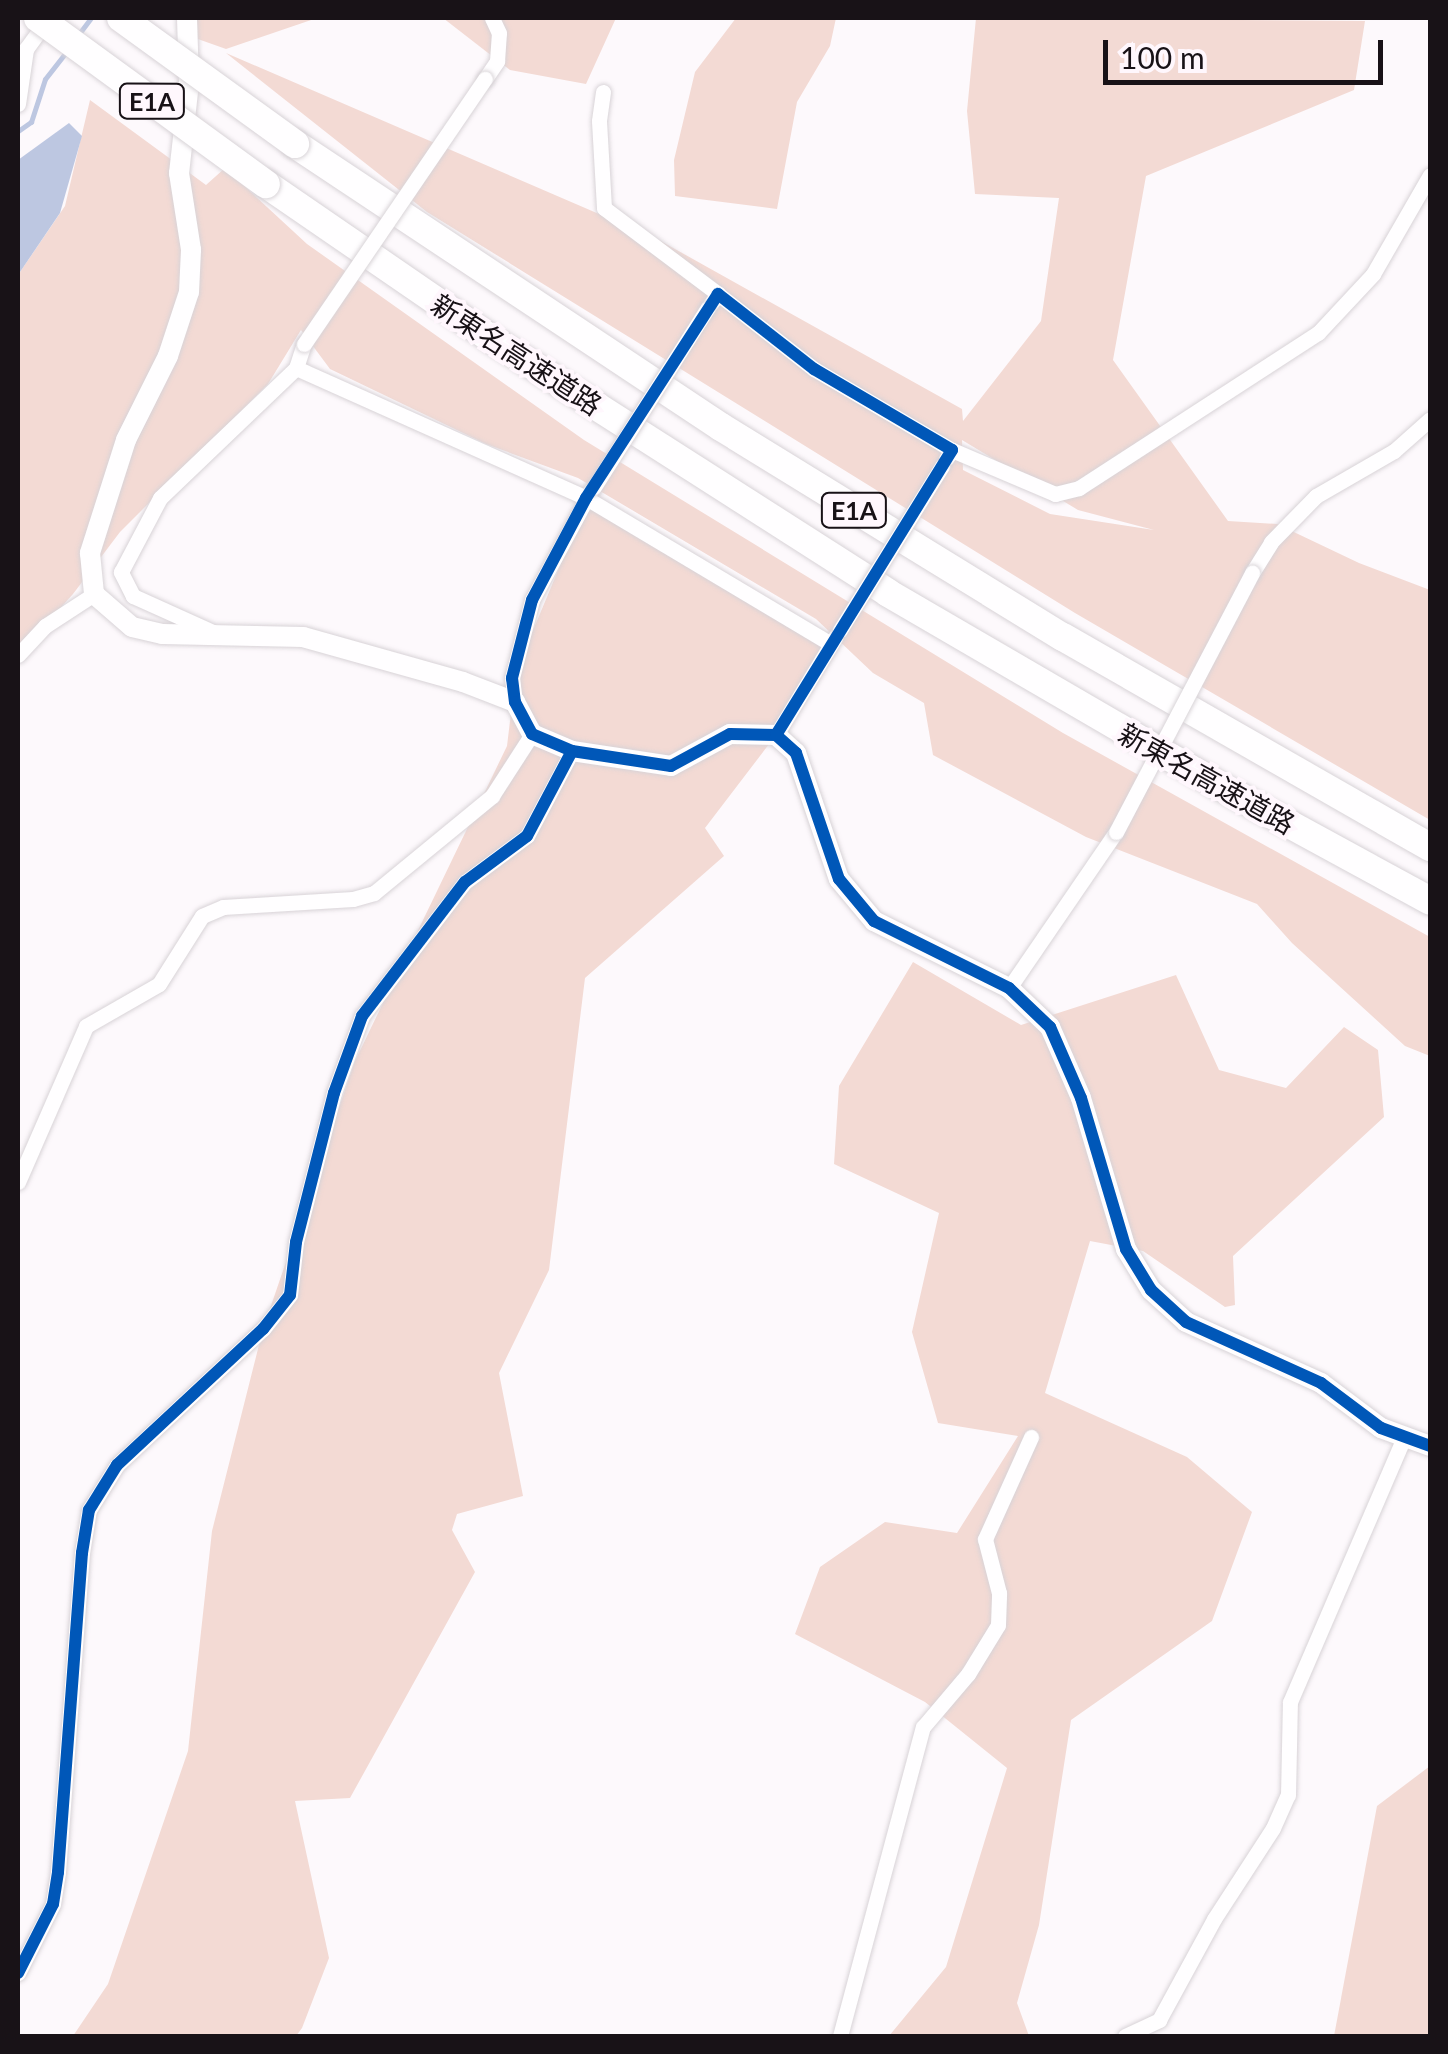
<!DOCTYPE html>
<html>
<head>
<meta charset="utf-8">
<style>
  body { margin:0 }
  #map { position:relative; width:1448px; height:2054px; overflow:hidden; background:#fdf9fc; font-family:Lato,"Noto Sans JP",sans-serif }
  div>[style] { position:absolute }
  .green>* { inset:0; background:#f3dad4 }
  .water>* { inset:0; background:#bdc7e1 }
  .stream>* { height:5px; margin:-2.5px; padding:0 2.5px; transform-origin:2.5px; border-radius:2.5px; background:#bdc7e1 }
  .roads { filter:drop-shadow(0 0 2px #d8d3d7) drop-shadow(0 0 2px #d8d3d7) }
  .street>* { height:15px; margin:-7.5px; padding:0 7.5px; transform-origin:7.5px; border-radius:7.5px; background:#fffeff }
  .secondary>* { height:20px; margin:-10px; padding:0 10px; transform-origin:10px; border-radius:10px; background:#fffeff }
  .highway>* { height:28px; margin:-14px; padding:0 14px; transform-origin:14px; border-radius:14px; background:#fffeff }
  .bridges { filter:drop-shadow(0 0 2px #d8d3d7) drop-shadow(0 0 2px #d8d3d7) }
  .street-bridge>* { height:15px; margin:-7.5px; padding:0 7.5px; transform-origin:7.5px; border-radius:7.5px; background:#fffeff }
  .highway-bridge>* { height:28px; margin:-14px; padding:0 14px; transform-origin:14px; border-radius:14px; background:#fffeff }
  .cycleway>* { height:12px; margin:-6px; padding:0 6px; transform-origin:6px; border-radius:6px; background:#0057b8 }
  span { translate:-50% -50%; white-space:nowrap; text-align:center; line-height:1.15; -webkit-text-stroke:8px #fff7fd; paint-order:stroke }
  .shield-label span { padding:2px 8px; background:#fff7fd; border:2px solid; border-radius:8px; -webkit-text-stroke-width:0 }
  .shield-label { font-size:25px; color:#181217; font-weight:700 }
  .street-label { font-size:28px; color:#181217 }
  .frame { position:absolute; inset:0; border:20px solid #181217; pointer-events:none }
  .scale { position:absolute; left:1103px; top:40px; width:280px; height:45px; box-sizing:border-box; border:5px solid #181217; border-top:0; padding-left:12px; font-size:30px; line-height:35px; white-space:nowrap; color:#181217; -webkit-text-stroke:8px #fff7fd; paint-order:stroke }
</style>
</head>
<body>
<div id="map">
  <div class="green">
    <i style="clip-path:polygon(195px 18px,317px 18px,226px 49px,195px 38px)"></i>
    <i style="clip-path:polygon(443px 18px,616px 18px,586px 84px,510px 70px)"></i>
    <i style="clip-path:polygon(736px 18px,836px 18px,830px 46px,797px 102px,777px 209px,675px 196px,674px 160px,695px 72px)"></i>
    <i style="clip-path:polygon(evenodd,976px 18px,1365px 21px,1354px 90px,1146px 176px,1113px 360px,1228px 521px,1277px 524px,1359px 563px,1430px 590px,1430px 820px,1075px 613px,427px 212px,226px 53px,657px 239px,962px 409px,963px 421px,1041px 321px,1059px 198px,975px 194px,967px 111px,976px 18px,962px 440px,1078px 510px,1154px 530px,1050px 514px,963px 470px,962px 440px)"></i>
    <i style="clip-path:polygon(90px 100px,206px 185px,225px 168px,307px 244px,584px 440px,1063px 733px,1430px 937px,1430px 1056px,1405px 1046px,1292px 943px,1257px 904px,1086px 837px,933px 755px,924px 703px,873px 673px,816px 619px,578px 478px,486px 444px,330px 369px,301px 330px,268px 384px,120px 532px,73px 594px,18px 655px,18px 275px,65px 206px)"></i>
    <i style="clip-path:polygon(585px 506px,831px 644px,776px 735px,705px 828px,724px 856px,585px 978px,549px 1270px,499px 1373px,523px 1496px,457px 1514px,452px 1530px,475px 1572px,350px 1798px,295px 1801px,329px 1958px,302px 2028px,296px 2036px,73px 2036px,108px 1984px,188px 1751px,212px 1531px,263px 1329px,355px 1061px,507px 746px,516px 671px)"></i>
    <i style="clip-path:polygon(913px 962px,1021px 1025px,1176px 975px,1219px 1070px,1286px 1088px,1344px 1027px,1378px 1050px,1384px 1117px,1233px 1256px,1235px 1305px,1225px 1307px,1143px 1251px,1090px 1241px,1045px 1393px,1187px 1457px,1252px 1512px,1212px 1621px,1071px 1720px,1039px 1925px,1017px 2003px,1029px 2036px,889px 2036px,946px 1967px,1007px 1768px,925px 1702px,795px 1634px,820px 1567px,885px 1522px,957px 1533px,1018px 1436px,938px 1423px,912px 1332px,939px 1213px,834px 1164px,839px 1086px)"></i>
    <i style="clip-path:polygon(1430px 1766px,1430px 2036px,1334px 2036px,1377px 1806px)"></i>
  </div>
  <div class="water">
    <i style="clip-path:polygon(69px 123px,82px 136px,60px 213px,18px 275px,18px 160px)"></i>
  </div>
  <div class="stream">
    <i style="left:78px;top:35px;width:21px;rotate:-53deg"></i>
    <i style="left:18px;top:131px;width:16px;rotate:-35deg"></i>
    <i style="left:31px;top:122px;width:45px;rotate:-72deg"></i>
    <i style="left:45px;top:79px;width:34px;rotate:-52deg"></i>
  </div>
  <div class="roads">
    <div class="street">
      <i style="left:485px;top:79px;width:22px;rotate:-56deg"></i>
      <i style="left:497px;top:61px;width:28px;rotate:-86deg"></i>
      <i style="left:499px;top:33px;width:17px;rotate:-115deg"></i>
      <i style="left:603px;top:92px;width:29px;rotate:98deg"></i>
      <i style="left:599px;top:121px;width:87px;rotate:86.7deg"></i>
      <i style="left:604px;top:208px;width:143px;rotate:37deg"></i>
      <i style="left:18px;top:104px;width:56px;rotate:-81.7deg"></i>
      <i style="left:26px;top:49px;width:34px;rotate:-54deg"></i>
      <i style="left:707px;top:309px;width:19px;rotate:-54deg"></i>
      <i style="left:718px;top:294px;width:122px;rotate:38deg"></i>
      <i style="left:814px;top:369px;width:160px;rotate:30.4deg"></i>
      <i style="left:952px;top:450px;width:11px;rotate:124deg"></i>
      <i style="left:296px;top:368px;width:318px;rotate:24.1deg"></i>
      <i style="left:586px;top:498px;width:285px;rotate:30.8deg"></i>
      <i style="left:952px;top:450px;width:112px;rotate:23.1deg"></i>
      <i style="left:1055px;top:494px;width:25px;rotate:-14deg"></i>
      <i style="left:1079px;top:488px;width:285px;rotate:-33deg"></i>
      <i style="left:1318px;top:333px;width:81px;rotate:-47deg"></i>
      <i style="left:1373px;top:274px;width:114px;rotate:-60.1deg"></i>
      <i style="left:1252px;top:573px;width:36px;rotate:-58deg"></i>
      <i style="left:1271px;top:542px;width:64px;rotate:-45.6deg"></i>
      <i style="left:1316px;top:496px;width:90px;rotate:-30deg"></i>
      <i style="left:1394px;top:451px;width:48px;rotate:-41.6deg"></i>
      <i style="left:213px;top:632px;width:88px;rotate:-155.8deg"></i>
      <i style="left:133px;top:596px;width:27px;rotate:-117deg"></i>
      <i style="left:121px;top:572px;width:84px;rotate:-62.2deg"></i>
      <i style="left:160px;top:498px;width:188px;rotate:-43.7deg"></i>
      <i style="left:296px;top:368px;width:25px;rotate:-72deg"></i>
      <i style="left:18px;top:655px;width:40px;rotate:-47deg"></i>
      <i style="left:45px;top:626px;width:59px;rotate:-33.1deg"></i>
      <i style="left:515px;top:702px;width:24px;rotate:-97deg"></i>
      <i style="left:512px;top:678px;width:81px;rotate:-75.6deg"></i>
      <i style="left:532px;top:600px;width:125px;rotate:-61.8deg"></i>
      <i style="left:776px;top:735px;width:116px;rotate:-58.8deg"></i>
      <i style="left:1009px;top:988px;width:189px;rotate:-55.6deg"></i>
      <i style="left:18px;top:1182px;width:170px;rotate:-66.4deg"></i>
      <i style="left:86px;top:1026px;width:84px;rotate:-29.9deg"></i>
      <i style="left:159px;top:984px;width:80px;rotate:-57.7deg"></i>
      <i style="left:202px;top:916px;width:23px;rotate:-23deg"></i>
      <i style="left:223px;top:907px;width:130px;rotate:-3.5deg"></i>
      <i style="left:353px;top:899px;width:22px;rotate:-16deg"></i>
      <i style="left:374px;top:893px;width:153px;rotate:-39.4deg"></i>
      <i style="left:492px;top:796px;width:74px;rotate:-57.2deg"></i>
      <i style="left:18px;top:1973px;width:77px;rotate:-63.1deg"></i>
      <i style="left:53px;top:1904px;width:32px;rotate:-81deg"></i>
      <i style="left:58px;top:1872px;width:320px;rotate:-85.7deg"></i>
      <i style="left:82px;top:1553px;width:44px;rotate:-80.8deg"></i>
      <i style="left:89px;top:1510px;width:53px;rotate:-58.1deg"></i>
      <i style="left:117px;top:1465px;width:200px;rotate:-43deg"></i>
      <i style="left:263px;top:1329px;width:43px;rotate:-51.5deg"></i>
      <i style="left:290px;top:1295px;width:53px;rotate:-83.5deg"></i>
      <i style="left:296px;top:1242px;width:154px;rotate:-75.7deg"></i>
      <i style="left:334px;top:1093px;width:82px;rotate:-70deg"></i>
      <i style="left:362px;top:1016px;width:169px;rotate:-52.5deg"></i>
      <i style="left:465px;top:882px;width:77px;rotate:-36.6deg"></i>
      <i style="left:527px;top:836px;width:96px;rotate:-62.1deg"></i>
      <i style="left:840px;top:2036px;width:320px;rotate:-75deg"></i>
      <i style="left:923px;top:1727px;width:70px;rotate:-49.7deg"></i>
      <i style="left:968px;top:1674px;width:57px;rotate:-58.5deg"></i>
      <i style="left:998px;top:1625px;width:32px;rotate:-88deg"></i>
      <i style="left:999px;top:1593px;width:56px;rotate:-104.5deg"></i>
      <i style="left:985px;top:1539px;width:112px;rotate:-65.7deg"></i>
      <i style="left:1125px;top:2036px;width:38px;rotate:-25deg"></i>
      <i style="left:1159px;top:2020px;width:115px;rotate:-61.4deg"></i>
      <i style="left:1214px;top:1919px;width:108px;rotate:-57deg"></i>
      <i style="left:1273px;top:1828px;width:36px;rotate:-66deg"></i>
      <i style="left:1288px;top:1795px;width:93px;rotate:-88.8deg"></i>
      <i style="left:1290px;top:1702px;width:286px;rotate:-66.7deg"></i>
    </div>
    <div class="secondary">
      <i style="left:187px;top:18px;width:65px;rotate:88.2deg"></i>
      <i style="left:189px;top:83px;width:91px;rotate:96.3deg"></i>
      <i style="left:179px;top:173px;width:78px;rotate:81.1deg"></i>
      <i style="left:191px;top:250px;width:42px;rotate:92.7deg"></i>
      <i style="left:189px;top:292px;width:67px;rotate:108.2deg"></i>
      <i style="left:168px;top:356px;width:94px;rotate:116.6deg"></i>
      <i style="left:126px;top:440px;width:119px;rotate:107.7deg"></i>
      <i style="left:90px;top:553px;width:41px;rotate:84.4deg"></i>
      <i style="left:94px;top:594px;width:50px;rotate:41deg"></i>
      <i style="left:132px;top:627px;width:31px;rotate:13deg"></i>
      <i style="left:162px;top:634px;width:141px;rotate:1.2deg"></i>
      <i style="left:303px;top:637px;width:166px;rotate:15.7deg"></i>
      <i style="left:463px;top:682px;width:56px;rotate:21deg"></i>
      <i style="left:515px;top:702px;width:36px;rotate:62deg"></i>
      <i style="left:532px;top:734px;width:43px;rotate:23deg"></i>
      <i style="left:572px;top:751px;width:100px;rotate:8.6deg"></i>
      <i style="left:671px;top:766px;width:67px;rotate:-28.5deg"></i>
      <i style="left:730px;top:734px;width:46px;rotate:1.2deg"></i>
      <i style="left:776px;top:735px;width:27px;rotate:42deg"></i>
      <i style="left:796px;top:753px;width:133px;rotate:71.2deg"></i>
      <i style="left:839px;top:879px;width:55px;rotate:50.2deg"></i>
      <i style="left:874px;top:921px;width:151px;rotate:26.4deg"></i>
      <i style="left:1009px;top:988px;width:57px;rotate:43.6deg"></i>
      <i style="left:1050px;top:1027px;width:77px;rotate:66.4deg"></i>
      <i style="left:1081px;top:1098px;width:158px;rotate:73.4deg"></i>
      <i style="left:1126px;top:1249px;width:48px;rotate:58.6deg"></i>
      <i style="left:1151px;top:1290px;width:47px;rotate:42.4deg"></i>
      <i style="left:1186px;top:1322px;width:148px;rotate:24.3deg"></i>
      <i style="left:1321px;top:1383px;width:75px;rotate:36.9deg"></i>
      <i style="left:1381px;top:1428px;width:52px;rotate:20.2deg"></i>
    </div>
    <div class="highway">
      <i style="left:295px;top:144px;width:511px;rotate:33.6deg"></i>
      <i style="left:721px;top:427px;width:401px;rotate:31.6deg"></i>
      <i style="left:1063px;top:637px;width:423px;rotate:29.8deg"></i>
      <i style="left:266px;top:184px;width:275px;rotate:34.5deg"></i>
      <i style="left:493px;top:340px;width:469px;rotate:32.6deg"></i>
      <i style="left:888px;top:593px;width:377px;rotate:30.2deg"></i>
      <i style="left:1214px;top:783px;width:246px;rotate:28.6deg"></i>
    </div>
  </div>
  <div class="bridges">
    <div class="street-bridge">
      <i style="left:304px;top:344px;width:321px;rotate:-55.7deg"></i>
      <i style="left:594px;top:487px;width:211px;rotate:-57.6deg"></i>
      <i style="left:840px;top:630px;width:193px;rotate:-58.1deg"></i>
      <i style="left:1116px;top:832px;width:293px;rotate:-62.3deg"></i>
    </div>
    <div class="highway-bridge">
      <i style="left:38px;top:18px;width:282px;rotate:36.1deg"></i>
      <i style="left:121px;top:18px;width:215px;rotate:35.9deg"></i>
    </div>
  </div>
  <div class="cycleway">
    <i style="left:776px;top:735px;width:335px;rotate:-58.3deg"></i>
    <i style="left:952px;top:450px;width:160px;rotate:-149.6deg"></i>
    <i style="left:814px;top:369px;width:122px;rotate:-142deg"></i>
    <i style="left:718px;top:294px;width:243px;rotate:122.9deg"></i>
    <i style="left:586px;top:498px;width:115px;rotate:117.9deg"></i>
    <i style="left:532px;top:600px;width:81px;rotate:104.4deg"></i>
    <i style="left:512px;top:678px;width:24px;rotate:83deg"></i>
    <i style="left:515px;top:702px;width:36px;rotate:62deg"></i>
    <i style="left:532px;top:734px;width:43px;rotate:23deg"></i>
    <i style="left:572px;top:751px;width:100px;rotate:8.6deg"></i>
    <i style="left:671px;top:766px;width:67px;rotate:-28.5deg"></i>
    <i style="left:730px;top:734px;width:46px;rotate:1.2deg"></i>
    <i style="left:776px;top:735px;width:27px;rotate:42deg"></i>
    <i style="left:796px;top:753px;width:133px;rotate:71.2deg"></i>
    <i style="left:839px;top:879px;width:55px;rotate:50.2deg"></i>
    <i style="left:874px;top:921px;width:151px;rotate:26.4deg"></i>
    <i style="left:1009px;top:988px;width:57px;rotate:43.6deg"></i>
    <i style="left:1050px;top:1027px;width:77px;rotate:66.4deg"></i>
    <i style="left:1081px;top:1098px;width:158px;rotate:73.4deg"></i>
    <i style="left:1126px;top:1249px;width:48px;rotate:58.6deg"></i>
    <i style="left:1151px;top:1290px;width:47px;rotate:42.4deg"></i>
    <i style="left:1186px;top:1322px;width:148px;rotate:24.3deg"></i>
    <i style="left:1321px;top:1383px;width:75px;rotate:36.9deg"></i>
    <i style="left:1381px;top:1428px;width:52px;rotate:20.2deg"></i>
    <i style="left:18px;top:1973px;width:77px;rotate:-63.1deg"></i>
    <i style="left:53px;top:1904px;width:32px;rotate:-81deg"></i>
    <i style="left:58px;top:1872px;width:320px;rotate:-85.7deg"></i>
    <i style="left:82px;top:1553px;width:44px;rotate:-80.8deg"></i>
    <i style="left:89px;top:1510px;width:53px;rotate:-58.1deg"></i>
    <i style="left:117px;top:1465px;width:200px;rotate:-43deg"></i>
    <i style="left:263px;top:1329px;width:43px;rotate:-51.5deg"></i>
    <i style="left:290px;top:1295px;width:53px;rotate:-83.5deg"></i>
    <i style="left:296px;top:1242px;width:154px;rotate:-75.7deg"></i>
    <i style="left:334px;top:1093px;width:82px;rotate:-70deg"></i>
    <i style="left:362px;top:1016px;width:169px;rotate:-52.5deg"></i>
    <i style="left:465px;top:882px;width:77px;rotate:-36.6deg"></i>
    <i style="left:527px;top:836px;width:96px;rotate:-62.1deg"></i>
  </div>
  <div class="shield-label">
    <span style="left:152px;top:101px">E1A</span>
    <span style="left:854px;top:510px">E1A</span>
  </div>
  <div class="street-label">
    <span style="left:517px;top:354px;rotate:33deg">新東名高速道路</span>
    <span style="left:1207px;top:778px;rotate:29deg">新東名高速道路</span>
  </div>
  <div class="frame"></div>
  <div class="scale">100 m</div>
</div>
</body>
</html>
